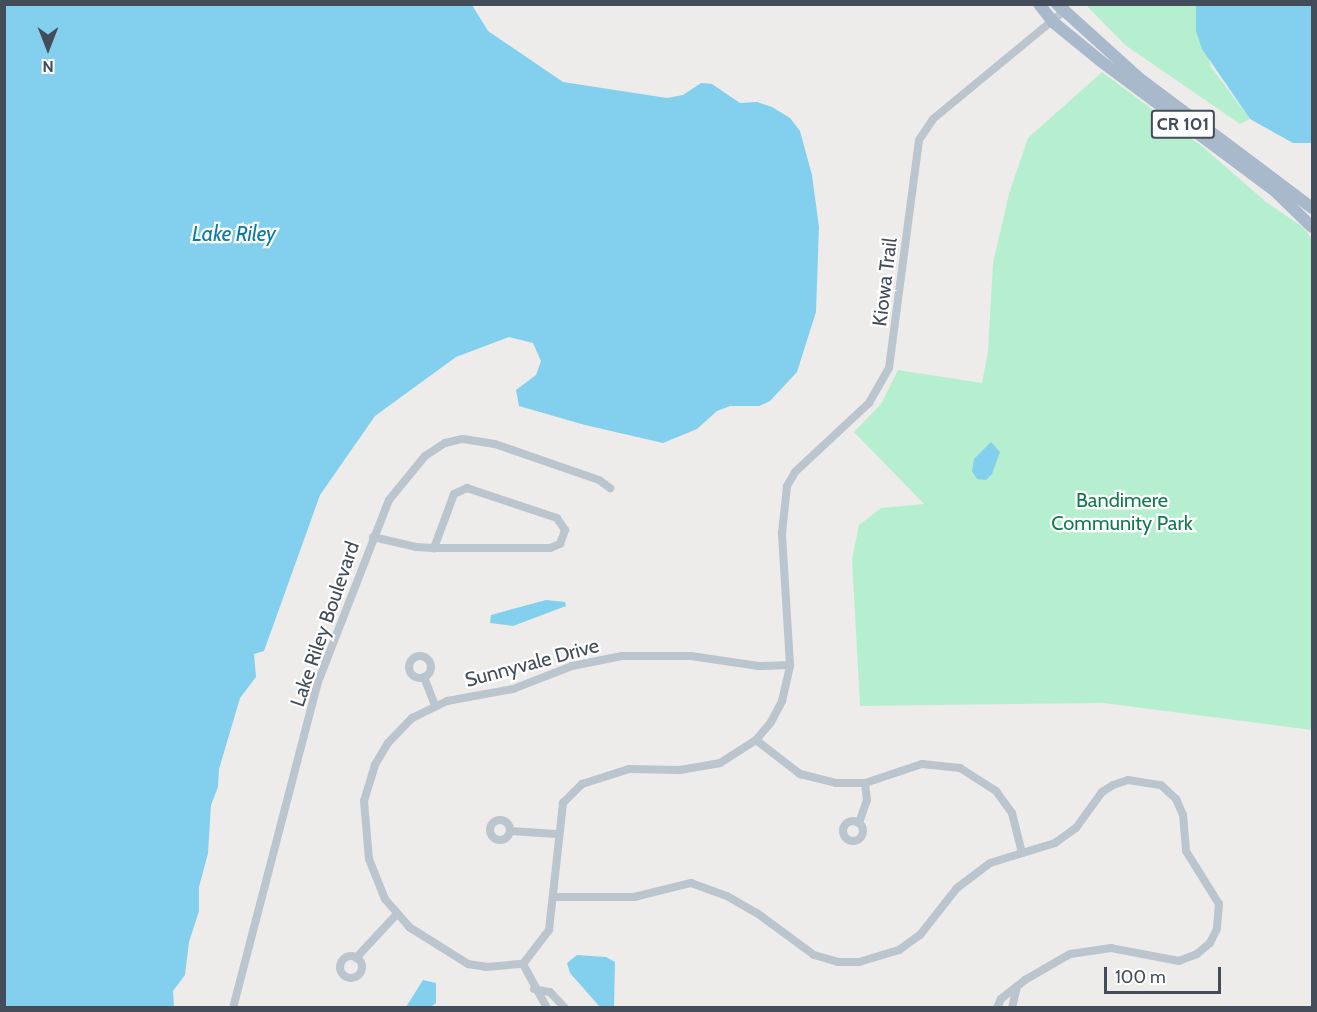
<!DOCTYPE html>
<html>
<head>
<meta charset="utf-8">
<style>
  body { margin:0 }
  #map { position:relative; width:1317px; height:1012px; overflow:hidden; background:#eeebeb; font-family:Cabin,sans-serif }
  div>[style] { position:absolute }
  .green>* { inset:0; background:#b6efcf }
  .water>* { inset:0; background:#82d0ed }
  .minor>* { height:8px; margin:-4px; padding:0 4px; transform-origin:4px; border-radius:4px; background:#bbc5ce }
  .minor>.ring { margin:-4px; padding:0; box-sizing:content-box; background:none; border:8px solid #bbc5ce; border-radius:50% }
  .primary>* { height:12px; margin:-6px; padding:0 6px; transform-origin:6px; border-radius:6px; background:#a9b9cc }
  span { translate:-50% -50%; white-space:nowrap; text-align:center; line-height:1.15; -webkit-text-stroke:4.5px #fff; paint-order:stroke }
  .shield-label span { padding:2px 4px; background:#fff; border:2px solid; border-radius:4px; -webkit-text-stroke-width:0 }
  .shield-label { font-size:18px; color:#434d59; font-weight:700 }
  .street-label { font-size:20px; color:#434d59 }
  .park-label { font-size:20px; color:#147a4d }
  .water-label { font-size:21px; color:#097ca6; font-style:italic }
  .frame { position:absolute; inset:0; border:6px solid #434d59; pointer-events:none }
  .north { position:absolute; left:18px; top:18px; width:60px; height:60px; -webkit-text-stroke:4px #fff; paint-order:stroke; rotate:180deg; font-size:16px; font-weight:700; line-height:24px; text-align:center; color:#434d59 }
  .north::after { content:''; display:block; margin:auto; width:21px; height:27px; background:#434d59; clip-path:polygon(50% 0,100% 100%,50% 72%,0 100%) }
  .scale { position:absolute; left:1104px; top:967px; width:117px; height:27px; box-sizing:border-box; border:3px solid #434d59; border-top:0; padding-left:8px; font-size:18px; line-height:21px; white-space:nowrap; color:#434d59; -webkit-text-stroke:4px #fff; paint-order:stroke }
</style>
</head>
<body>
<div id="map">
  <div class="green">
    <i style="clip-path:polygon(1086px 5px,1196px 5px,1211px 67px,1250px 119px,1240px 124px,1125px 45px)"></i>
    <i style="clip-path:polygon(1102px 72px,1203px 147px,1266px 202px,1303px 227px,1312px 239px,1312px 730px,1103px 703px,860px 706px,852px 559px,859px 525px,881px 508px,924px 504px,854px 432px,881px 404px,898px 370px,982px 383px,988px 352px,993px 263px,1009px 194px,1028px 138px)"></i>
  </div>
  <div class="water">
    <i style="clip-path:polygon(5px 4px,472px 5px,488px 31px,563px 82px,667px 98px,683px 95px,701px 83px,712px 84px,740px 103px,757px 102px,772px 107px,790px 118px,800px 131px,812px 175px,819px 227px,816px 312px,797px 372px,770px 401px,759px 406px,730px 406px,717px 411px,697px 429px,663px 443px,585px 425px,519px 406px,516px 390px,536px 375px,541px 361px,533px 343px,509px 337px,456px 357px,375px 416px,320px 495px,264px 651px,254px 654px,256px 677px,240px 698px,219px 769px,218px 787px,211px 805px,208px 853px,199px 887px,199px 911px,189px 942px,185px 975px,173px 991px,174px 1007px,5px 1007px)"></i>
    <i style="clip-path:polygon(1196px 4px,1312px 5px,1312px 143px,1293px 143px,1250px 119px,1202px 49px,1196px 31px)"></i>
    <i style="clip-path:polygon(991px 442px,1000px 452px,992px 474px,986px 480px,977px 479px,972px 471px,974px 459px)"></i>
    <i style="clip-path:polygon(546px 600px,565px 602px,566px 606px,513px 626px,490px 623px,491px 615px)"></i>
    <i style="clip-path:polygon(577px 955px,606px 957px,615px 962px,614px 1007px,600px 1007px,570px 973px,567px 963px)"></i>
    <i style="clip-path:polygon(423px 980px,436px 983px,436px 1003px,431px 1007px,406px 1007px)"></i>
  </div>
  <div class="minor">
    <i style="left:373px;top:537px;width:44px;rotate:13.1deg"></i>
    <i style="left:416px;top:547px;width:18px;rotate:3deg"></i>
    <i style="left:434px;top:548px;width:116px"></i>
    <i style="left:550px;top:548px;width:11px;rotate:-22deg"></i>
    <i style="left:560px;top:544px;width:15px;rotate:-70deg"></i>
    <i style="left:565px;top:530px;width:14px;rotate:-124deg"></i>
    <i style="left:557px;top:518px;width:95px;rotate:-161.6deg"></i>
    <i style="left:467px;top:488px;width:14px;rotate:155deg"></i>
    <i style="left:454px;top:494px;width:58px;rotate:110.3deg"></i>
    <i class="ring" style="left:409px;top:656px;width:14px;height:14px"></i>
    <i style="left:790px;top:665px;width:31px;rotate:178deg"></i>
    <i style="left:759px;top:666px;width:69px;rotate:-171.6deg"></i>
    <i style="left:691px;top:656px;width:69px;rotate:180deg"></i>
    <i style="left:622px;top:656px;width:51px;rotate:168.7deg"></i>
    <i style="left:572px;top:666px;width:63px;rotate:158.7deg"></i>
    <i style="left:513px;top:689px;width:67px;rotate:169.7deg"></i>
    <i style="left:447px;top:701px;width:39px;rotate:154deg"></i>
    <i style="left:412px;top:718px;width:35px;rotate:134deg"></i>
    <i style="left:388px;top:743px;width:26px;rotate:121deg"></i>
    <i style="left:375px;top:765px;width:38px;rotate:107deg"></i>
    <i style="left:364px;top:801px;width:58px;rotate:85.1deg"></i>
    <i style="left:369px;top:859px;width:43px;rotate:68.2deg"></i>
    <i style="left:385px;top:899px;width:37px;rotate:49deg"></i>
    <i style="left:409px;top:927px;width:70px;rotate:32.1deg"></i>
    <i style="left:468px;top:964px;width:18px;rotate:9deg"></i>
    <i style="left:486px;top:967px;width:37px;rotate:-5deg"></i>
    <i style="left:523px;top:964px;width:43px;rotate:-52.6deg"></i>
    <i style="left:549px;top:930px;width:128px;rotate:-83.7deg"></i>
    <i style="left:563px;top:803px;width:27px;rotate:-45deg"></i>
    <i style="left:582px;top:784px;width:49px;rotate:-17.7deg"></i>
    <i style="left:629px;top:769px;width:51px;rotate:1.1deg"></i>
    <i style="left:680px;top:770px;width:41px;rotate:-9.9deg"></i>
    <i style="left:720px;top:763px;width:43px;rotate:-32.6deg"></i>
    <i style="left:756px;top:740px;width:23px;rotate:-50deg"></i>
    <i style="left:771px;top:722px;width:24px;rotate:-62deg"></i>
    <i style="left:782px;top:701px;width:37px;rotate:-77deg"></i>
    <i style="left:790px;top:665px;width:132px;rotate:-93.5deg"></i>
    <i style="left:782px;top:533px;width:47px;rotate:-83.9deg"></i>
    <i style="left:787px;top:486px;width:16px;rotate:-60deg"></i>
    <i style="left:795px;top:472px;width:101px;rotate:-43deg"></i>
    <i style="left:869px;top:403px;width:40px;rotate:-60.3deg"></i>
    <i style="left:889px;top:368px;width:230px;rotate:-82.5deg"></i>
    <i style="left:919px;top:140px;width:25px;rotate:-56deg"></i>
    <i style="left:933px;top:119px;width:168px;rotate:-39.5deg"></i>
    <i style="left:424px;top:677px;width:31px;rotate:69deg"></i>
    <i style="left:756px;top:740px;width:56px;rotate:37.7deg"></i>
    <i style="left:800px;top:774px;width:37px;rotate:14deg"></i>
    <i style="left:836px;top:783px;width:29px"></i>
    <i style="left:865px;top:783px;width:60px;rotate:-18.4deg"></i>
    <i style="left:922px;top:764px;width:38px;rotate:6deg"></i>
    <i style="left:960px;top:768px;width:43px;rotate:32.6deg"></i>
    <i style="left:996px;top:791px;width:27px;rotate:54deg"></i>
    <i style="left:1012px;top:813px;width:41px;rotate:76deg"></i>
    <i class="ring" style="left:490px;top:820px;width:12px;height:12px"></i>
    <i class="ring" style="left:843px;top:821px;width:12px;height:12px"></i>
    <i style="left:859px;top:823px;width:24px;rotate:-71deg"></i>
    <i style="left:867px;top:800px;width:17px;rotate:-97deg"></i>
    <i style="left:510px;top:831px;width:47px;rotate:3.7deg"></i>
    <i style="left:555px;top:897px;width:79px"></i>
    <i style="left:634px;top:897px;width:59px;rotate:-13.8deg"></i>
    <i style="left:691px;top:883px;width:38px;rotate:20deg"></i>
    <i style="left:727px;top:896px;width:34px;rotate:30deg"></i>
    <i style="left:757px;top:913px;width:71px;rotate:36.4deg"></i>
    <i style="left:814px;top:955px;width:25px;rotate:16deg"></i>
    <i style="left:838px;top:962px;width:21px"></i>
    <i style="left:859px;top:962px;width:42px;rotate:-16.7deg"></i>
    <i style="left:899px;top:950px;width:26px;rotate:-36deg"></i>
    <i style="left:920px;top:935px;width:60px;rotate:-51.8deg"></i>
    <i style="left:957px;top:888px;width:41px;rotate:-37.1deg"></i>
    <i style="left:990px;top:863px;width:68px;rotate:-17.1deg"></i>
    <i style="left:1055px;top:843px;width:26px;rotate:-36deg"></i>
    <i style="left:1076px;top:828px;width:44px;rotate:-54.2deg"></i>
    <i style="left:1102px;top:792px;width:13px;rotate:-32deg"></i>
    <i style="left:1113px;top:785px;width:16px;rotate:-18deg"></i>
    <i style="left:1128px;top:780px;width:33px;rotate:9deg"></i>
    <i style="left:1161px;top:785px;width:21px;rotate:43deg"></i>
    <i style="left:1176px;top:799px;width:17px;rotate:66deg"></i>
    <i style="left:1183px;top:815px;width:36px;rotate:85deg"></i>
    <i style="left:1186px;top:851px;width:62px;rotate:58.1deg"></i>
    <i style="left:1219px;top:904px;width:25px;rotate:95deg"></i>
    <i style="left:1217px;top:929px;width:16px;rotate:117deg"></i>
    <i style="left:1210px;top:943px;width:17px;rotate:140deg"></i>
    <i style="left:1197px;top:954px;width:19px;rotate:159deg"></i>
    <i style="left:1179px;top:961px;width:69px;rotate:-169.2deg"></i>
    <i style="left:1111px;top:948px;width:41px;rotate:171.7deg"></i>
    <i style="left:1070px;top:954px;width:52px;rotate:150deg"></i>
    <i style="left:1025px;top:980px;width:31px;rotate:142deg"></i>
    <i style="left:1001px;top:999px;width:10px;rotate:114deg"></i>
    <i class="ring" style="left:340px;top:956px;width:14px;height:14px"></i>
    <i style="left:356px;top:958px;width:59px;rotate:-47.1deg"></i>
    <i style="left:523px;top:964px;width:50px;rotate:61.4deg"></i>
    <i style="left:534px;top:989px;width:16px;rotate:11deg"></i>
    <i style="left:550px;top:992px;width:22px;rotate:47deg"></i>
    <i style="left:233px;top:1008px;width:337px;rotate:-75.4deg"></i>
    <i style="left:318px;top:682px;width:195px;rotate:-68.7deg"></i>
    <i style="left:389px;top:500px;width:57px;rotate:-50.7deg"></i>
    <i style="left:425px;top:456px;width:24px;rotate:-33deg"></i>
    <i style="left:445px;top:443px;width:18px;rotate:-13deg"></i>
    <i style="left:463px;top:439px;width:32px;rotate:9deg"></i>
    <i style="left:495px;top:444px;width:110px;rotate:19.1deg"></i>
    <i style="left:599px;top:480px;width:14px;rotate:36deg"></i>
    <i style="left:1012px;top:1008px;width:22px;rotate:-77deg"></i>
  </div>
  <div class="primary">
    <i style="left:1039px;top:4px;width:23px;rotate:52deg"></i>
    <i style="left:1053px;top:22px;width:63px;rotate:39.2deg"></i>
    <i style="left:1102px;top:62px;width:214px;rotate:36.7deg"></i>
    <i style="left:1274px;top:190px;width:53px;rotate:44.2deg"></i>
    <i style="left:1057px;top:4px;width:110px;rotate:42.1deg"></i>
    <i style="left:1139px;top:78px;width:216px;rotate:36.9deg"></i>
  </div>
  <div class="shield-label">
    <span style="left:1183px;top:124px">CR 101</span>
  </div>
  <div class="street-label">
    <span style="left:885px;top:282px;rotate:-83deg">Kiowa Trail</span>
    <span style="left:325px;top:624px;rotate:-71deg">Lake Riley Boulevard</span>
    <span style="left:532px;top:663px;rotate:-15deg">Sunnyvale Drive</span>
  </div>
  <div class="park-label">
    <span style="left:1122px;top:512px">Bandimere<br>Community Park</span>
  </div>
  <div class="water-label">
    <span style="left:234px;top:234px">Lake Riley</span>
  </div>
  <div class="frame"></div>
  <div class="north">N</div>
  <div class="scale">100 m</div>
</div>
</body>
</html>
